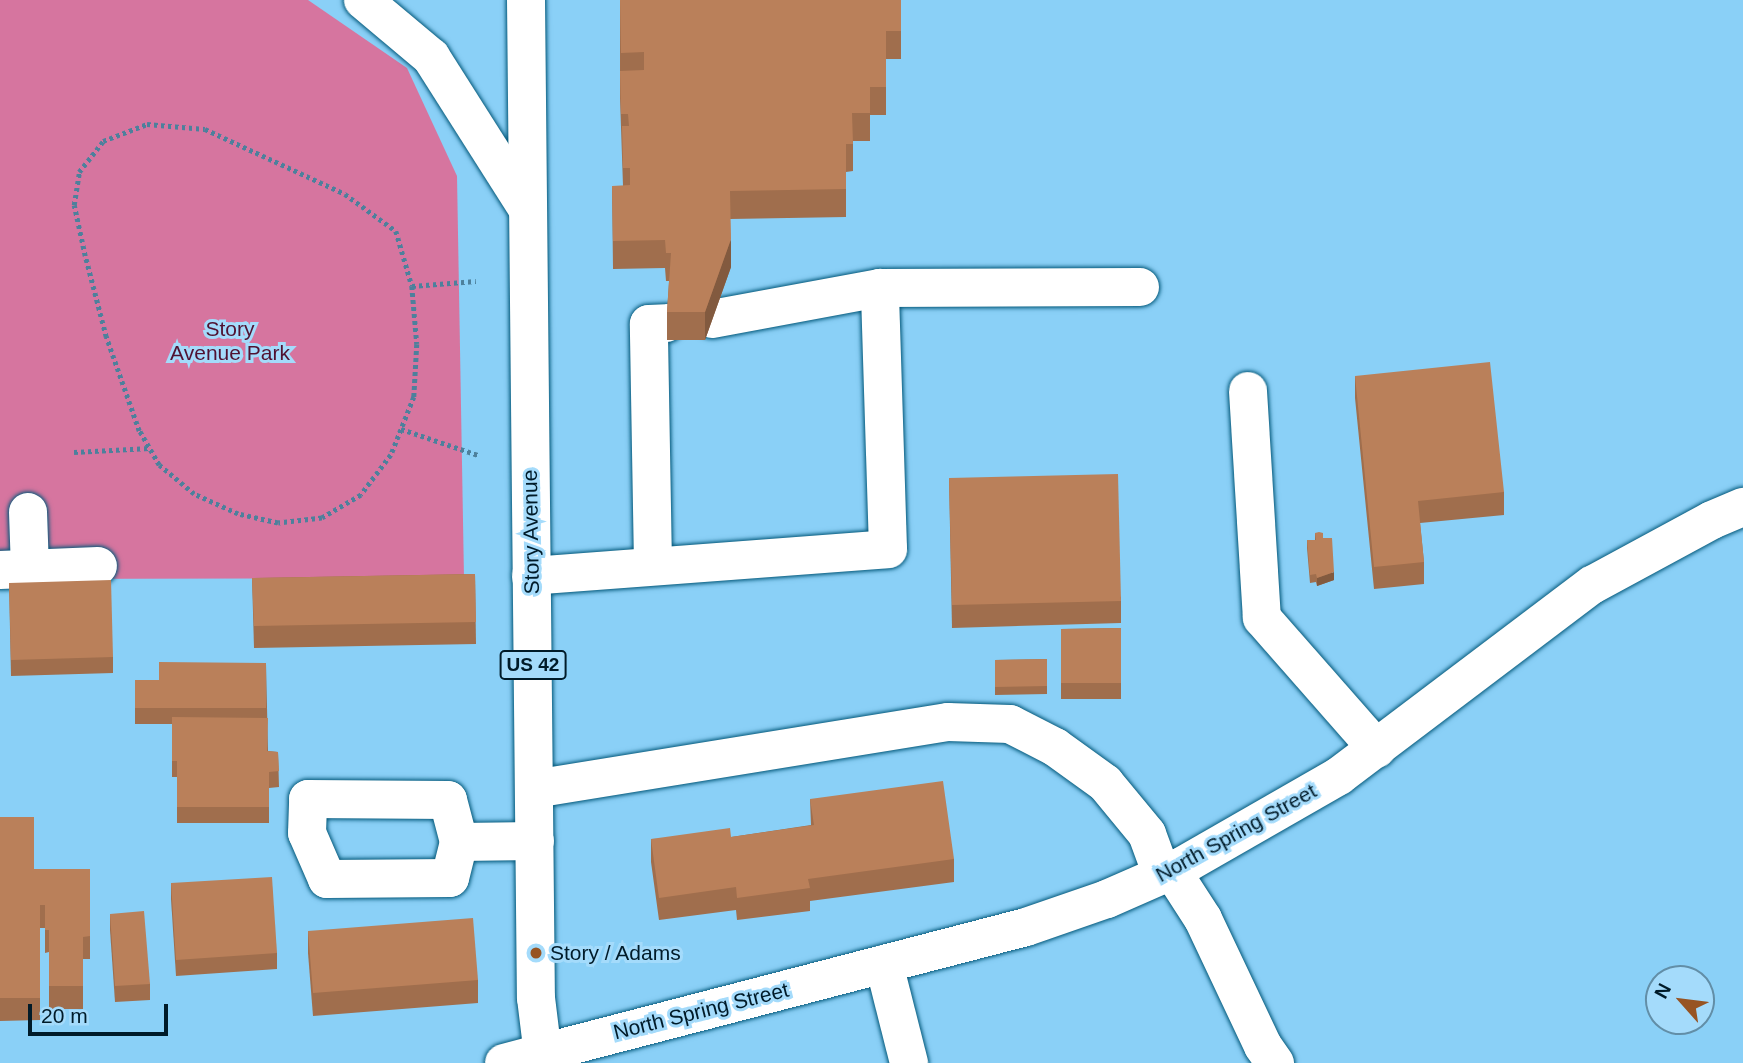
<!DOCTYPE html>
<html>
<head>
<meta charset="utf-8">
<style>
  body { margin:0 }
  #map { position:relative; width:1743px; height:1063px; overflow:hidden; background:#8ad0f7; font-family:Arial,sans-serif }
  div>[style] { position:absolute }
  .green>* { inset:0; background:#d6759f }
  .path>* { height:4.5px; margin-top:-2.25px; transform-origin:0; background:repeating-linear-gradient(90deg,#4d809c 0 3.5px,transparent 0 7px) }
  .roads { filter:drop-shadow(0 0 2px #03587a) drop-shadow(0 0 2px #03587a) }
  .minor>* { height:38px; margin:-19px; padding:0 19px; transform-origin:19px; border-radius:19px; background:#fff }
  .major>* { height:38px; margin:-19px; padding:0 19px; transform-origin:19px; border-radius:19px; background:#fff }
  .highway>* { height:38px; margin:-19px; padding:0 19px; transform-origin:19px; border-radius:19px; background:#fff }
  .wall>* { inset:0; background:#a06e4d }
  .shaded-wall>* { inset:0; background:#825a3f }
  .building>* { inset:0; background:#ba805a }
  .dots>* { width:19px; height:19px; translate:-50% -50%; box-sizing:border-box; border:4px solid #a4dbfb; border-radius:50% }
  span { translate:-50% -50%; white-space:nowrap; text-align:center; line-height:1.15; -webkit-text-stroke:6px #a4dbfb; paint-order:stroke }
  .shield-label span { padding:2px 5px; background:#a4dbfb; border:2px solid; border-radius:5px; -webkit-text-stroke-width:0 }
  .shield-label { font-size:19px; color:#001b29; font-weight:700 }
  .park-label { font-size:21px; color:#501231 }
  .street-label { font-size:21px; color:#001b29 }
  .poi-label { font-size:21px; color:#001b29 }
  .left { translate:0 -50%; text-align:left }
  .north { position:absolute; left:1645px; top:965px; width:70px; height:70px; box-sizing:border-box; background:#a4dbfb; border:2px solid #628ea7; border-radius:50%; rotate:298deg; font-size:19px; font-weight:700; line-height:28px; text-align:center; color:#001b29 }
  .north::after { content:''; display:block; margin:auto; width:24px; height:32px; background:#975423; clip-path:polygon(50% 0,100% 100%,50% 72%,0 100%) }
  .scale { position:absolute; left:28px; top:1004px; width:140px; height:32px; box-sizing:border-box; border:4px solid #001b29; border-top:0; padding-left:9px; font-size:21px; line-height:24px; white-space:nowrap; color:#001b29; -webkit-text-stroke:5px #a4dbfb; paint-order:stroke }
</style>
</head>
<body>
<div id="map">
  <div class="green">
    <i style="clip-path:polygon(0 0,308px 0,407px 68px,457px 176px,464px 578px,0 579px)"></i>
  </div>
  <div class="path">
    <i style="left:412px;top:286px;width:58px;rotate:85.1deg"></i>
    <i style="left:417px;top:344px;width:53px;rotate:93.2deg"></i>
    <i style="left:414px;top:397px;width:62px;rotate:111.6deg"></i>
    <i style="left:391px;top:455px;width:50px;rotate:126.9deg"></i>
    <i style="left:361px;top:495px;width:45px;rotate:149.5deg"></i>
    <i style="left:322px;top:518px;width:44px;rotate:173.5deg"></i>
    <i style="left:278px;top:523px;width:41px;rotate:-167.3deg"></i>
    <i style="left:238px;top:514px;width:48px;rotate:-155.6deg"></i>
    <i style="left:194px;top:494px;width:45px;rotate:-140.4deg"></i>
    <i style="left:159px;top:465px;width:39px;rotate:-120deg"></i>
    <i style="left:139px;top:431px;width:100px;rotate:-109.3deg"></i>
    <i style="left:106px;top:337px;width:84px;rotate:-104.5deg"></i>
    <i style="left:85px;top:256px;width:52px;rotate:-102.2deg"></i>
    <i style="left:74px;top:205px;width:33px;rotate:-81deg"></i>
    <i style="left:79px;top:172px;width:39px;rotate:-52deg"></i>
    <i style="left:103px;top:141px;width:47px;rotate:-21.1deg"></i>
    <i style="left:147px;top:124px;width:58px;rotate:4.9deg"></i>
    <i style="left:205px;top:129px;width:154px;rotate:24.9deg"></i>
    <i style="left:345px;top:194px;width:63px;rotate:36deg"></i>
    <i style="left:396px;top:231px;width:57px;rotate:73.8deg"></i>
    <i style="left:412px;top:286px;width:64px;rotate:-4.5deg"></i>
    <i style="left:401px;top:429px;width:81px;rotate:18.7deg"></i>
    <i style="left:74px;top:452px;width:76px;rotate:-3deg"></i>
  </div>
  <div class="roads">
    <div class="minor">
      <i style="left:712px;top:319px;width:171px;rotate:-10.5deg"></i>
      <i style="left:880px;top:288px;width:260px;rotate:-0.2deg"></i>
      <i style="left:1248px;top:391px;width:227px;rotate:86.5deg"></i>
      <i style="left:1262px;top:618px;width:174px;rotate:48.7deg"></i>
      <i style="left:28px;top:512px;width:57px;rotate:88deg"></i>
      <i style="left:653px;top:565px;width:241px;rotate:-91deg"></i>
      <i style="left:649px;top:324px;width:17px;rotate:-3deg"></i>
      <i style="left:0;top:570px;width:98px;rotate:-2.3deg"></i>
      <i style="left:531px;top:576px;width:358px;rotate:-4.3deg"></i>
      <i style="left:888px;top:549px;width:261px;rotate:-91.8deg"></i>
      <i style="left:534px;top:789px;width:419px;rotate:-9.2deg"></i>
      <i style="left:948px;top:722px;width:62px;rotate:1.8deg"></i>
      <i style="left:1010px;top:724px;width:51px;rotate:27.1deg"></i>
      <i style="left:1055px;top:747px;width:62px;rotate:35.8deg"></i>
      <i style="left:1105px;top:783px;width:66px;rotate:50.5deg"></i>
      <i style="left:1147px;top:834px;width:44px;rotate:69.9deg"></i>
      <i style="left:459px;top:842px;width:37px;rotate:104deg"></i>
      <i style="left:450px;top:878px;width:123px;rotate:179.5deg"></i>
      <i style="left:327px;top:879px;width:50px;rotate:-113.5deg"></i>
      <i style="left:307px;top:833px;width:34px;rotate:-88deg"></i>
      <i style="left:308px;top:799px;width:140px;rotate:0.4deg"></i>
      <i style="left:448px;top:800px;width:43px;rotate:75.3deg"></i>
      <i style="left:459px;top:842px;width:76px;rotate:-0.8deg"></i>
      <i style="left:1172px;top:871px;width:57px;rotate:57.1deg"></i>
      <i style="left:1203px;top:919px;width:140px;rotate:64.7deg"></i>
      <i style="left:1263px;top:1046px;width:21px;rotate:55deg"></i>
      <i style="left:884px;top:964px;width:102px;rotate:75.8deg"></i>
      <i style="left:504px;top:1063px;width:39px;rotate:-15deg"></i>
    </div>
    <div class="major">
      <i style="left:526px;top:0;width:998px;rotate:89.43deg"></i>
      <i style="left:536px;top:998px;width:65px;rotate:83deg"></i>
      <i style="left:542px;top:1053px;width:500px;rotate:-14.59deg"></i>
      <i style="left:1026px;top:927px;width:86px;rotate:-19.1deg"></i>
      <i style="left:1107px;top:899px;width:82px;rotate:-23.7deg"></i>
      <i style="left:1182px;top:866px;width:181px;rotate:-29.8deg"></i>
      <i style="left:1339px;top:776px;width:317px;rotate:-37.1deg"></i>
      <i style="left:1592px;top:585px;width:136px;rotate:-28.4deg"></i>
      <i style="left:1712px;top:520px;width:34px;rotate:-23deg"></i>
    </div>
    <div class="highway">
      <i style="left:363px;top:0;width:89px;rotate:40deg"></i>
      <i style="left:431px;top:57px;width:179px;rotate:57.6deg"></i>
    </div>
  </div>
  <div class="wall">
    <i style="clip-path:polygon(620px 0,901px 0,901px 59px,886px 59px,886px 115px,870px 115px,870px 141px,853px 141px,853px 171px,846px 172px,846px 217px,730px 219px,731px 267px,705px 340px,667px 340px,667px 312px,669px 281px,666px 281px,665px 268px,613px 269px,612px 186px,623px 186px,620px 98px)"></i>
    <i style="clip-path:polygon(1355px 376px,1504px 492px,1504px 515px,1420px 523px,1424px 562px,1424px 584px,1374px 589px,1355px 398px)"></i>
    <i style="clip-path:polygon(949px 478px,1121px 597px,1121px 623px,952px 628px)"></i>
    <i style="clip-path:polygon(1315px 533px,1323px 538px,1334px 580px,1317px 586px,1316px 582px,1310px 583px,1307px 548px,1307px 540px,1315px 540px)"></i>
    <i style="clip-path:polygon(475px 574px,476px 644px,254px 648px,252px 578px)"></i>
    <i style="clip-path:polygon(9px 583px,113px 657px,113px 673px,11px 676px)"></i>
    <i style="clip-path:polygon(1121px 628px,1121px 699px,1061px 699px,1061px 629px)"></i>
    <i style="clip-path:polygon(1047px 659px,1047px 694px,995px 695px,995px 660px)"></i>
    <i style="clip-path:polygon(266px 663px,268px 751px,278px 752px,279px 787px,269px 788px,269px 823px,177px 823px,177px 777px,172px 777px,172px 724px,135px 724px,135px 680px,159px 680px)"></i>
    <i style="clip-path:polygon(810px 799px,954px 859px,954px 882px,810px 901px,810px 911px,737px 920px,736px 910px,659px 920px,651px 862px,651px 839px,731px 837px,811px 825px)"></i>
    <i style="clip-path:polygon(0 817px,34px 869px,90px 869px,90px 959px,83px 959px,83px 1009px,49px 1009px,49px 952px,45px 953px,45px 928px,40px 928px,40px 1020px,0 1021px)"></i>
    <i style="clip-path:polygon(171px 883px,277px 953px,277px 969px,176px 976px,171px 899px)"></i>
    <i style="clip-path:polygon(110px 914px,150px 984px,150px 1000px,115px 1002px,110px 930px)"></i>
    <i style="clip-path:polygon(308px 931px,478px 980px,478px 1003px,313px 1016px,308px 953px)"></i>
  </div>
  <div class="shaded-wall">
    <i style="clip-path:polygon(731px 239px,731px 267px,705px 340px,705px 312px)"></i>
    <i style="clip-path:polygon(1334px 572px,1334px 580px,1317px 586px,1317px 578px)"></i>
  </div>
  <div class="building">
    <i style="clip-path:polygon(620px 0,901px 0,901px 31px,886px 31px,886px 87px,870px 87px,870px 113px,852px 113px,853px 144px,846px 144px,846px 189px,730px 191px,731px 239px,705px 312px,667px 312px,671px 253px,666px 253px,665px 240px,613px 241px,612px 186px,630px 185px,630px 168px,623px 168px,622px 126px,629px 126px,628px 114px,621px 114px,620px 71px,644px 70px,644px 52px,621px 53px)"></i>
    <i style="clip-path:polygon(1490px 362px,1504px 492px,1418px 501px,1424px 562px,1374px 567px,1355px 376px)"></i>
    <i style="clip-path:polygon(1118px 474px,1121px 601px,952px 605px,949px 478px)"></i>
    <i style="clip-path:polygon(1319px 532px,1323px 533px,1323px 538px,1332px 538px,1334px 572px,1317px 578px,1316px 574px,1310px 575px,1307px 540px,1316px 540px,1315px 533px)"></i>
    <i style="clip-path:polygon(475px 574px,476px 622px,254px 626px,252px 578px)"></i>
    <i style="clip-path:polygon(111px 580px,113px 657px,11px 660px,9px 583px)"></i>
    <i style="clip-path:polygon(1121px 628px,1121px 683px,1061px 683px,1061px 629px)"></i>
    <i style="clip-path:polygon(1047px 659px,1047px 686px,995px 687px,995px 660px)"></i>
    <i style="clip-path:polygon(159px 662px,266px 663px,266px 708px,135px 708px,135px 680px,159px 680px)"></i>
    <i style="clip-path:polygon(172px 717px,268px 718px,267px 751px,278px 752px,279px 771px,269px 772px,269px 807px,177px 807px,177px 761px,172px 761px)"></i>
    <i style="clip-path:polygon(943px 781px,954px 859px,808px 879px,810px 888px,737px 898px,736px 887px,659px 898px,651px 839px,730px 828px,731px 837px,814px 825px,810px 799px)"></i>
    <i style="clip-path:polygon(0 817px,34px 817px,34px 869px,90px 869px,90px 936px,83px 937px,83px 986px,49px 986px,49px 930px,45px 930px,45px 905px,40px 905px,40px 998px,0 998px)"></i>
    <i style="clip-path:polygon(272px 877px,277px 953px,176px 960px,171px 883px)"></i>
    <i style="clip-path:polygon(144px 911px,150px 984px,115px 986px,110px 914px)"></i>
    <i style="clip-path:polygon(473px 918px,478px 980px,313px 993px,308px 931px)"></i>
  </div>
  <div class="dots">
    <i style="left:536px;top:953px;background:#975423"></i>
  </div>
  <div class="shield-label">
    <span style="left:533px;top:665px">US 42</span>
  </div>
  <div class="park-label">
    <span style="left:230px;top:341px">Story<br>Avenue Park</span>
  </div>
  <div class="street-label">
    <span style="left:531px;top:532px;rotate:-91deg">Story Avenue</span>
    <span style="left:1236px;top:833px;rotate:-29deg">North Spring Street</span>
    <span style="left:701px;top:1011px;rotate:-14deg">North Spring Street</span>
  </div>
  <div class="poi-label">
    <span class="left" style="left:550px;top:953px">Story / Adams</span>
  </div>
  <div class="north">N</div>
  <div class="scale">20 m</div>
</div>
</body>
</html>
